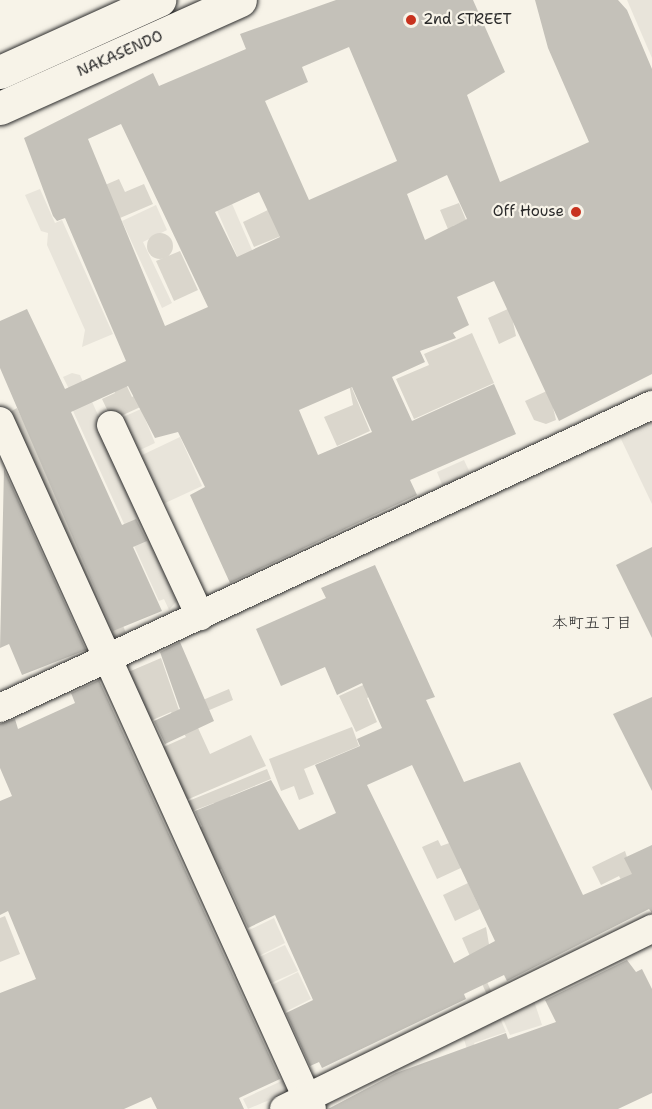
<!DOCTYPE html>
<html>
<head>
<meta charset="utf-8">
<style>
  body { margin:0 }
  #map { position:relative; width:652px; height:1109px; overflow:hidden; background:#f7f3e8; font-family:"Shantell Sans","Klee One",sans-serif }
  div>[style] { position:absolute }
  .built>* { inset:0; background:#e8e4da }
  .green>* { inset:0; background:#dad6cc }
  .round { border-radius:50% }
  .building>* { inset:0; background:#c4c1b9 }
  .roads { filter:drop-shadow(0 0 2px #2b2b2b) drop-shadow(0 0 2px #2b2b2b) }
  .street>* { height:28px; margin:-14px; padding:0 14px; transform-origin:14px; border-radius:14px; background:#f7f3e8 }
  .highway>* { height:33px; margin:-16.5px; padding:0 16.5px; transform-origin:16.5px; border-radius:16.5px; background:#f7f3e8 }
  .dots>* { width:16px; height:16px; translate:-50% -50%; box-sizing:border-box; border:3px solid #f7f3e8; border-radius:50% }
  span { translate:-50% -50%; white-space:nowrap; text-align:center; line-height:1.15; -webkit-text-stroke:4.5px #f7f3e8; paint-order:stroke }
  .poi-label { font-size:15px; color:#2b2b2b }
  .left { translate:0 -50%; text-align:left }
  .right { translate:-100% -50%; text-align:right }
  .street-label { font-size:15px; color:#2b2b2b }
  .neighbourhood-label { font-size:16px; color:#2b2b2b }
</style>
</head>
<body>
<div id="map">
  <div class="built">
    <i style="clip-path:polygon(627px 0,652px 0,652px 58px)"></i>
    <i style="clip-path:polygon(220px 176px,259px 266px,244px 272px,205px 183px)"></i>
    <i style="clip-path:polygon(40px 189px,55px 223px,62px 220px,113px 334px,82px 347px,85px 330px,47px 245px,48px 233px,41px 231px,25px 195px)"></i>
    <i style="clip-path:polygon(156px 205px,167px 230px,143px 242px,172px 303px,162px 308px,122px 221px)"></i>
    <i style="clip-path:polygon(72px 373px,80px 375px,180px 597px,169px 610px,164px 599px,159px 601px,64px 391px,69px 389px,63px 377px)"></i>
    <i style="clip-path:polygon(141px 409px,155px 443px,136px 452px,121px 418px)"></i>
    <i style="clip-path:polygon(652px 422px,652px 504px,620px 437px)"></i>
    <i style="clip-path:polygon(180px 437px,202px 486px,163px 504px,140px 456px)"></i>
    <i style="clip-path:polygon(464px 460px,471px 475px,443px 487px,437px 472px)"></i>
    <i style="clip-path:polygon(274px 918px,285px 943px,257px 957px,245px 932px)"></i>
    <i style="clip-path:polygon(285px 945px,298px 971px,269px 984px,257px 958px)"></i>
    <i style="clip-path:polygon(298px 972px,311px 999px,283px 1013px,270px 986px)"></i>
    <i style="clip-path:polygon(534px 1001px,542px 1025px,510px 1035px,502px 1017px)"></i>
    <i style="clip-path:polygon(500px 1018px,506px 1032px,474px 1043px,478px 1059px,471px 1062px,463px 1036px)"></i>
    <i style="clip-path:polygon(288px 1078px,293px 1090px,248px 1109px,243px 1099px)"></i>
  </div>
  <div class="green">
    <i style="clip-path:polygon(119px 179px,125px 192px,144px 184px,153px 204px,120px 218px,105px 185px)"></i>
    <i style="clip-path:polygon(459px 203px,466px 220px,453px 226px,461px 244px,455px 246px,440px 210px)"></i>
    <i style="clip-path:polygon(272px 208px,281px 236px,254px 247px,243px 222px)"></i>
    <i class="round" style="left:147px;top:233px;width:26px;height:26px"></i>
    <i style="clip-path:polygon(180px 251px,198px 290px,174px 301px,156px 261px)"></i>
    <i style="clip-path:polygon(510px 308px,516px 336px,499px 344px,488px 318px)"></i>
    <i style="clip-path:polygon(472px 333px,494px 383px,414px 419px,396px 379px,429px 365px,424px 354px)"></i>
    <i style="clip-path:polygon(105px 371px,124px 380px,132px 397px,141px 392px,147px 404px,112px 420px,102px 399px,115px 393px)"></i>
    <i style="clip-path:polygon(348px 379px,370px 431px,337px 446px,324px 417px,353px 405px)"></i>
    <i style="clip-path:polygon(549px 390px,556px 420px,546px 424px,534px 420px,525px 401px)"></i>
    <i style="clip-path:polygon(17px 408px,119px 616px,126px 633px,111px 639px,8px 413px)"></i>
    <i style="clip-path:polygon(161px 658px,179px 710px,229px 689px,233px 700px,193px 717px,210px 754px,251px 735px,266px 766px,184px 801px,159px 749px,186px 737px,171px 712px,148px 722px,126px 673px)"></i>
    <i style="clip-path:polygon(385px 675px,391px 687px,367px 698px,377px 722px,356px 732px,339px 696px)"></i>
    <i style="clip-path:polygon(352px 727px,359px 746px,304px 769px,314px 794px,299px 800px,294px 786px,281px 791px,269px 759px)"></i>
    <i style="clip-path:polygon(267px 769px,271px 779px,230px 796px,235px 808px,223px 868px,216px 871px,198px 828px,220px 819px,214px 803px,190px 812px,186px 802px)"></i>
    <i style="clip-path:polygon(438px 840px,441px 846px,452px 842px,463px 867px,437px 879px,422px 847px)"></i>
    <i style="clip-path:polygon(625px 851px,635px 881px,624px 886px,619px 876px,601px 885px,592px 867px)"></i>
    <i style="clip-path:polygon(468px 883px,480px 909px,455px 921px,443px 895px)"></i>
    <i style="clip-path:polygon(5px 916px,20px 954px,0 962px,0 918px)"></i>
    <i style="clip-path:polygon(486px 927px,491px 956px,478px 962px,492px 993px,487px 995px,462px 938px)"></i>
  </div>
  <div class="building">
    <i style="clip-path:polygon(evenodd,336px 0,473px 0,505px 72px,467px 95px,500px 182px,589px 142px,548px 48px,535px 0,618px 0,627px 10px,652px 69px,652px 374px,559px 421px,494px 281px,457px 297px,469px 325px,453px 333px,456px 338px,420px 351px,425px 362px,392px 377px,412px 421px,494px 384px,516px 434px,410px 480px,417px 495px,230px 583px,190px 495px,205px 487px,178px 432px,155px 438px,128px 386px,71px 412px,122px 525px,136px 519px,147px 541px,133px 547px,162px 611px,113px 631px,0 368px,0 321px,27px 309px,65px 389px,126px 361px,65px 218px,57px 221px,53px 216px,24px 138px,153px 73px,159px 86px,246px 49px,240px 34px,336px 0,349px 47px,397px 161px,309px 200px,265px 101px,308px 82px,302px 67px,349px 47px,336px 0,121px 124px,208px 307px,165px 326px,88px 139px,121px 124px,336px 0,447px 175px,467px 219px,425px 240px,407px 194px,447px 175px,336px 0,259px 192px,280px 237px,237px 257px,215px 212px,259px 192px,336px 0,352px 387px,372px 432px,318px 455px,299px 410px,352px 387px)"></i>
    <i style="clip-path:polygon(4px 469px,86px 650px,22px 675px,9px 644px,0 648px)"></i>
    <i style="clip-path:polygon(652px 547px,652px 638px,616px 565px)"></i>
    <i style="clip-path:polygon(evenodd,375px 565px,435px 697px,426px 700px,464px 782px,520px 762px,583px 895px,632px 874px,624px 858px,652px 845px,652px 913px,649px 909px,507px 981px,504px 975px,464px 994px,466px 999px,322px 1068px,319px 1062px,310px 1066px,286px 1013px,313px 1000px,275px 915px,248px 928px,195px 811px,271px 780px,299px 830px,336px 813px,315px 765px,360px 746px,357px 739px,382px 728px,362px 683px,337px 695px,325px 667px,281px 686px,256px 629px,326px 598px,321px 588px,375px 565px,412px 765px,495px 941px,454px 963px,367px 785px,412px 765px)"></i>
    <i style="clip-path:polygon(180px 642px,214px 721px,165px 744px,154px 721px,180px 709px,160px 652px)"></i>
    <i style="clip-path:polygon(99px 680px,280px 1079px,239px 1098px,244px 1109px,157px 1109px,151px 1097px,124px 1109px,0 1109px,0 993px,36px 979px,8px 911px,0 915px,0 801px,12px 796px,0 768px,0 724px,15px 719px,18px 729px,75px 703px,71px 693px)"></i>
    <i style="clip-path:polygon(652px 697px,652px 791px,613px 714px)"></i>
    <i style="clip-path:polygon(627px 960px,636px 972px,642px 969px,652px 989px,652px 1093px,618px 1109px,328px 1109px,396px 1073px,506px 1033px,508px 1039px,556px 1022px,545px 1000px)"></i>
  </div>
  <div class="roads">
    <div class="street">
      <i style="left:0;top:421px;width:755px;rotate:65.61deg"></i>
      <i style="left:111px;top:425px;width:211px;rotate:65deg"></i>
      <i style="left:0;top:708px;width:719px;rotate:-24.93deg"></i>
      <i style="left:284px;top:1109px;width:410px;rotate:-26.1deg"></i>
    </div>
    <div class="highway">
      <i style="left:0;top:72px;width:175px;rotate:-24.4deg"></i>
      <i style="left:0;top:108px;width:263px;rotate:-24.2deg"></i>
    </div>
  </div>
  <div class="dots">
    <i style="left:411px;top:20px;background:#c8321e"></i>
    <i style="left:576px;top:212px;background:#c8321e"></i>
  </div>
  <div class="poi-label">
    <span class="left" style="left:423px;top:20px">2nd STREET</span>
    <span class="right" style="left:564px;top:212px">Off House</span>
  </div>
  <div class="street-label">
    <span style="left:120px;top:54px;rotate:-24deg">NAKASENDO</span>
  </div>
  <div class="neighbourhood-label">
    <span style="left:592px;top:623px">本町五丁目</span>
  </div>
</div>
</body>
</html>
